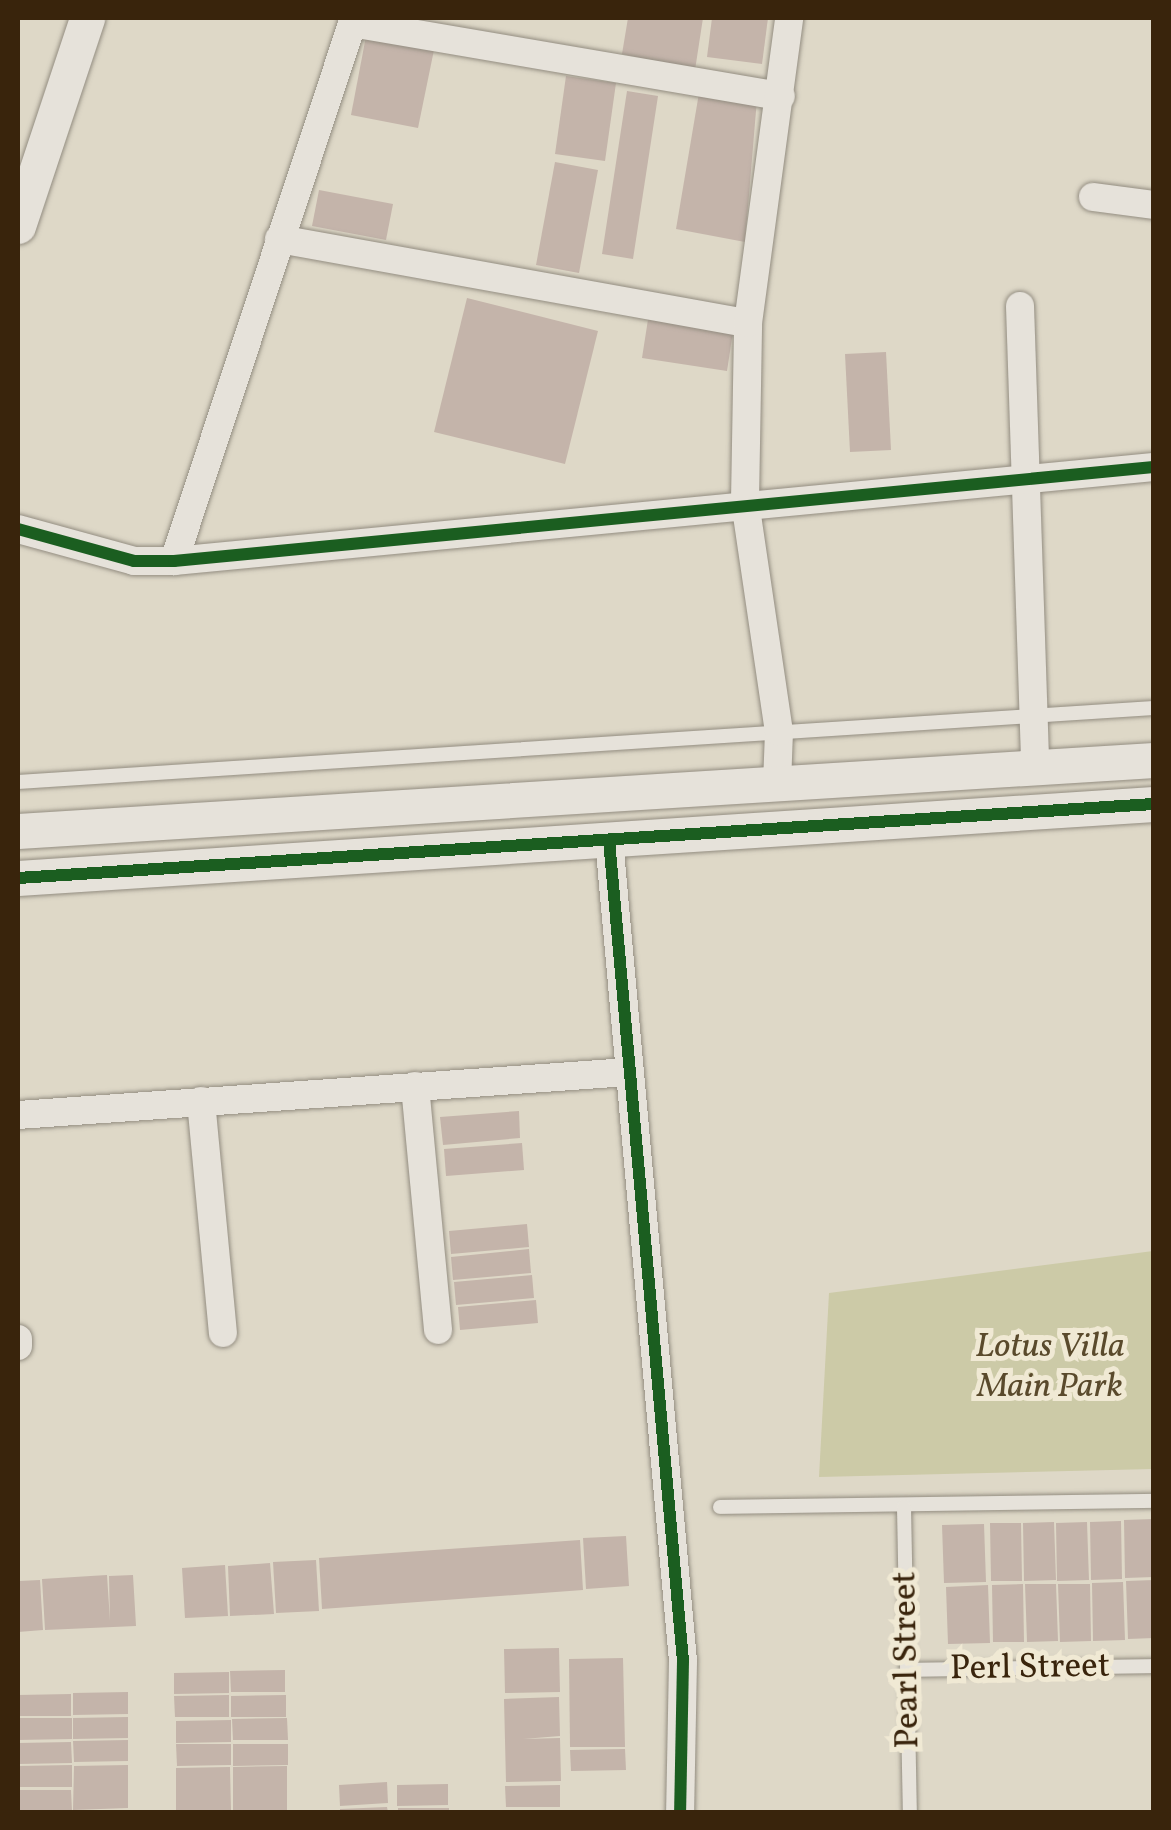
<!DOCTYPE html>
<html>
<head>
<meta charset="utf-8">
<style>
  body { margin:0 }
  #map { position:relative; width:1171px; height:1830px; overflow:hidden; background:#ded8c7; font-family:Vollkorn,serif }
  div>[style] { position:absolute }
  .green>* { inset:0; background:#cccaa7 }
  .building>* { inset:0; background:#c4b4aa }
  .roads { filter:drop-shadow(0 0 2px #938d81) drop-shadow(0 0 2px #938d81) }
  .service>* { height:14px; margin:-7px; padding:0 7px; transform-origin:7px; border-radius:7px; background:#e6e2da }
  .minor>* { height:28px; margin:-14px; padding:0 14px; transform-origin:14px; border-radius:14px; background:#e6e2da }
  .tertiary>* { height:35px; margin:-17.5px; padding:0 17.5px; transform-origin:17.5px; border-radius:17.5px; background:#e6e2da }
  .cycleway>* { height:12px; margin:-6px; padding:0 6px; transform-origin:6px; border-radius:6px; background:#1b5e20 }
  span { translate:-50% -50%; white-space:nowrap; text-align:center; line-height:1.15; -webkit-text-stroke:10px #f0e9d4; paint-order:stroke }
  .park-label { font-size:35px; color:#5a4a2c; font-style:italic }
  .street-label { font-size:35px; color:#39240c }
  .frame { position:absolute; inset:0; border:20px solid #39240c; pointer-events:none }
</style>
</head>
<body>
<div id="map">
  <div class="green">
    <i style="clip-path:polygon(1153px 1251px,1153px 1469px,819px 1477px,829px 1293px)"></i>
  </div>
  <div class="building">
    <i style="clip-path:polygon(628px 18px,703px 18px,695px 70px,622px 54px)"></i>
    <i style="clip-path:polygon(712px 18px,768px 18px,762px 64px,707px 57px)"></i>
    <i style="clip-path:polygon(367px 31px,435px 45px,418px 128px,351px 115px)"></i>
    <i style="clip-path:polygon(566px 76px,616px 83px,605px 161px,555px 154px)"></i>
    <i style="clip-path:polygon(627px 91px,658px 96px,633px 259px,602px 254px)"></i>
    <i style="clip-path:polygon(699px 93px,757px 99px,745px 242px,676px 229px)"></i>
    <i style="clip-path:polygon(555px 162px,598px 170px,579px 273px,536px 265px)"></i>
    <i style="clip-path:polygon(319px 190px,393px 204px,386px 240px,312px 226px)"></i>
    <i style="clip-path:polygon(467px 298px,598px 331px,565px 464px,434px 432px)"></i>
    <i style="clip-path:polygon(649px 313px,734px 325px,727px 371px,642px 358px)"></i>
    <i style="clip-path:polygon(886px 352px,891px 450px,850px 452px,845px 354px)"></i>
    <i style="clip-path:polygon(519px 1111px,520px 1138px,443px 1145px,440px 1117px)"></i>
    <i style="clip-path:polygon(522px 1143px,524px 1170px,446px 1176px,444px 1149px)"></i>
    <i style="clip-path:polygon(527px 1224px,529px 1247px,451px 1254px,449px 1231px)"></i>
    <i style="clip-path:polygon(529px 1249px,531px 1273px,453px 1280px,451px 1257px)"></i>
    <i style="clip-path:polygon(532px 1275px,534px 1298px,456px 1305px,454px 1282px)"></i>
    <i style="clip-path:polygon(536px 1300px,538px 1323px,460px 1330px,458px 1307px)"></i>
    <i style="clip-path:polygon(1154px 1519px,1154px 1577px,1125px 1578px,1124px 1520px)"></i>
    <i style="clip-path:polygon(1121px 1521px,1122px 1579px,1091px 1580px,1090px 1522px)"></i>
    <i style="clip-path:polygon(1054px 1522px,1056px 1580px,1024px 1581px,1023px 1523px)"></i>
    <i style="clip-path:polygon(1087px 1522px,1089px 1580px,1057px 1581px,1056px 1523px)"></i>
    <i style="clip-path:polygon(990px 1523px,1021px 1523px,1022px 1581px,991px 1581px)"></i>
    <i style="clip-path:polygon(984px 1524px,986px 1582px,944px 1583px,942px 1525px)"></i>
    <i style="clip-path:polygon(626px 1536px,629px 1586px,586px 1589px,583px 1538px)"></i>
    <i style="clip-path:polygon(580px 1540px,583px 1590px,322px 1609px,319px 1558px)"></i>
    <i style="clip-path:polygon(316px 1560px,319px 1611px,276px 1613px,273px 1562px)"></i>
    <i style="clip-path:polygon(270px 1563px,274px 1614px,230px 1616px,228px 1566px)"></i>
    <i style="clip-path:polygon(225px 1565px,228px 1616px,185px 1618px,182px 1568px)"></i>
    <i style="clip-path:polygon(107px 1575px,110px 1621px,109px 1576px,133px 1575px,136px 1626px,45px 1630px,42px 1579px)"></i>
    <i style="clip-path:polygon(40px 1580px,43px 1630px,18px 1632px,18px 1581px)"></i>
    <i style="clip-path:polygon(1154px 1580px,1154px 1638px,1128px 1639px,1126px 1581px)"></i>
    <i style="clip-path:polygon(1123px 1582px,1125px 1640px,1093px 1641px,1092px 1583px)"></i>
    <i style="clip-path:polygon(1023px 1584px,1024px 1642px,993px 1642px,992px 1585px)"></i>
    <i style="clip-path:polygon(1025px 1584px,1056px 1584px,1058px 1641px,1027px 1642px)"></i>
    <i style="clip-path:polygon(1058px 1584px,1090px 1584px,1091px 1641px,1060px 1642px)"></i>
    <i style="clip-path:polygon(988px 1585px,990px 1643px,948px 1644px,946px 1587px)"></i>
    <i style="clip-path:polygon(559px 1648px,560px 1692px,505px 1693px,504px 1649px)"></i>
    <i style="clip-path:polygon(623px 1658px,625px 1747px,570px 1747px,569px 1659px)"></i>
    <i style="clip-path:polygon(285px 1670px,285px 1692px,231px 1692px,230px 1671px)"></i>
    <i style="clip-path:polygon(229px 1672px,229px 1693px,174px 1694px,174px 1673px)"></i>
    <i style="clip-path:polygon(128px 1692px,128px 1714px,73px 1715px,73px 1693px)"></i>
    <i style="clip-path:polygon(71px 1694px,71px 1716px,18px 1716px,18px 1695px)"></i>
    <i style="clip-path:polygon(229px 1695px,229px 1717px,175px 1717px,174px 1696px)"></i>
    <i style="clip-path:polygon(286px 1695px,286px 1717px,231px 1717px,231px 1696px)"></i>
    <i style="clip-path:polygon(559px 1697px,560px 1736px,523px 1739px,560px 1738px,561px 1781px,506px 1782px,504px 1699px)"></i>
    <i style="clip-path:polygon(128px 1717px,128px 1738px,73px 1739px,73px 1718px)"></i>
    <i style="clip-path:polygon(18px 1718px,72px 1718px,72px 1739px,18px 1740px)"></i>
    <i style="clip-path:polygon(287px 1718px,288px 1740px,233px 1740px,232px 1719px)"></i>
    <i style="clip-path:polygon(231px 1720px,231px 1742px,176px 1743px,176px 1721px)"></i>
    <i style="clip-path:polygon(128px 1740px,128px 1761px,74px 1762px,73px 1741px)"></i>
    <i style="clip-path:polygon(71px 1742px,72px 1763px,18px 1764px,18px 1743px)"></i>
    <i style="clip-path:polygon(176px 1744px,231px 1744px,231px 1765px,177px 1766px)"></i>
    <i style="clip-path:polygon(233px 1744px,288px 1744px,288px 1765px,233px 1766px)"></i>
    <i style="clip-path:polygon(625px 1749px,626px 1770px,571px 1771px,570px 1750px)"></i>
    <i style="clip-path:polygon(72px 1765px,72px 1787px,18px 1787px,18px 1766px)"></i>
    <i style="clip-path:polygon(128px 1765px,128px 1808px,73px 1810px,74px 1766px)"></i>
    <i style="clip-path:polygon(287px 1766px,287px 1812px,233px 1812px,233px 1767px)"></i>
    <i style="clip-path:polygon(230px 1767px,231px 1811px,176px 1812px,176px 1768px)"></i>
    <i style="clip-path:polygon(387px 1782px,388px 1803px,340px 1806px,339px 1785px)"></i>
    <i style="clip-path:polygon(448px 1784px,448px 1805px,397px 1806px,397px 1785px)"></i>
    <i style="clip-path:polygon(560px 1785px,560px 1807px,506px 1807px,505px 1786px)"></i>
    <i style="clip-path:polygon(18px 1790px,71px 1790px,72px 1811px,18px 1812px)"></i>
    <i style="clip-path:polygon(387px 1807px,388px 1812px,340px 1812px,340px 1809px)"></i>
    <i style="clip-path:polygon(398px 1808px,449px 1808px,449px 1812px,398px 1812px)"></i>
  </div>
  <div class="roads">
    <div class="service">
      <i style="left:18px;top:782px;width:1138px;rotate:-3.73deg"></i>
      <i style="left:720px;top:1507px;width:434px;rotate:-0.8deg"></i>
      <i style="left:904px;top:1507px;width:305px;rotate:88.9deg"></i>
      <i style="left:907px;top:1670px;width:247px;rotate:-0.9deg"></i>
    </div>
    <div class="minor">
      <i style="left:352px;top:23px;width:435px;rotate:9.7deg"></i>
      <i style="left:1093px;top:197px;width:62px;rotate:7.5deg"></i>
      <i style="left:279px;top:239px;width:476px;rotate:10.2deg"></i>
      <i style="left:1020px;top:306px;width:462px;rotate:88.1deg"></i>
      <i style="left:18px;top:529px;width:120px;rotate:15.4deg"></i>
      <i style="left:134px;top:561px;width:40px"></i>
      <i style="left:174px;top:561px;width:984px;rotate:-5.48deg"></i>
      <i style="left:174px;top:561px;width:572px;rotate:-71.66deg"></i>
      <i style="left:777px;top:784px;width:52px;rotate:-87.8deg"></i>
      <i style="left:779px;top:732px;width:233px;rotate:-98.4deg"></i>
      <i style="left:745px;top:501px;width:178px;rotate:-89deg"></i>
      <i style="left:748px;top:323px;width:308px;rotate:-82.3deg"></i>
      <i style="left:609px;top:840px;width:824px;rotate:84.85deg"></i>
      <i style="left:683px;top:1661px;width:151px;rotate:91.1deg"></i>
      <i style="left:415px;top:1086px;width:245px;rotate:84.6deg"></i>
      <i style="left:201px;top:1101px;width:233px;rotate:84.6deg"></i>
      <i style="left:18px;top:1115px;width:612px;rotate:-4.03deg"></i>
      <i style="left:18px;top:1339px;width:7px;rotate:90deg"></i>
    </div>
    <div class="tertiary">
      <i style="left:18px;top:226px;width:219px;rotate:-71.6deg"></i>
      <i style="left:18px;top:831px;width:1138px;rotate:-3.58deg"></i>
      <i style="left:18px;top:878px;width:1138px;rotate:-3.73deg"></i>
    </div>
  </div>
  <div class="cycleway">
    <i style="left:18px;top:529px;width:120px;rotate:15.4deg"></i>
    <i style="left:134px;top:561px;width:40px"></i>
    <i style="left:174px;top:561px;width:984px;rotate:-5.48deg"></i>
    <i style="left:609px;top:840px;width:824px;rotate:84.85deg"></i>
    <i style="left:683px;top:1661px;width:151px;rotate:91.1deg"></i>
    <i style="left:18px;top:878px;width:1138px;rotate:-3.73deg"></i>
  </div>
  <div class="park-label">
    <span style="left:1050px;top:1367px">Lotus Villa<br>Main Park</span>
  </div>
  <div class="street-label">
    <span style="left:907px;top:1660px;rotate:-91deg">Pearl Street</span>
    <span style="left:1030px;top:1668px;rotate:-1deg">Perl Street</span>
  </div>
  <div class="frame"></div>
</div>
</body>
</html>
